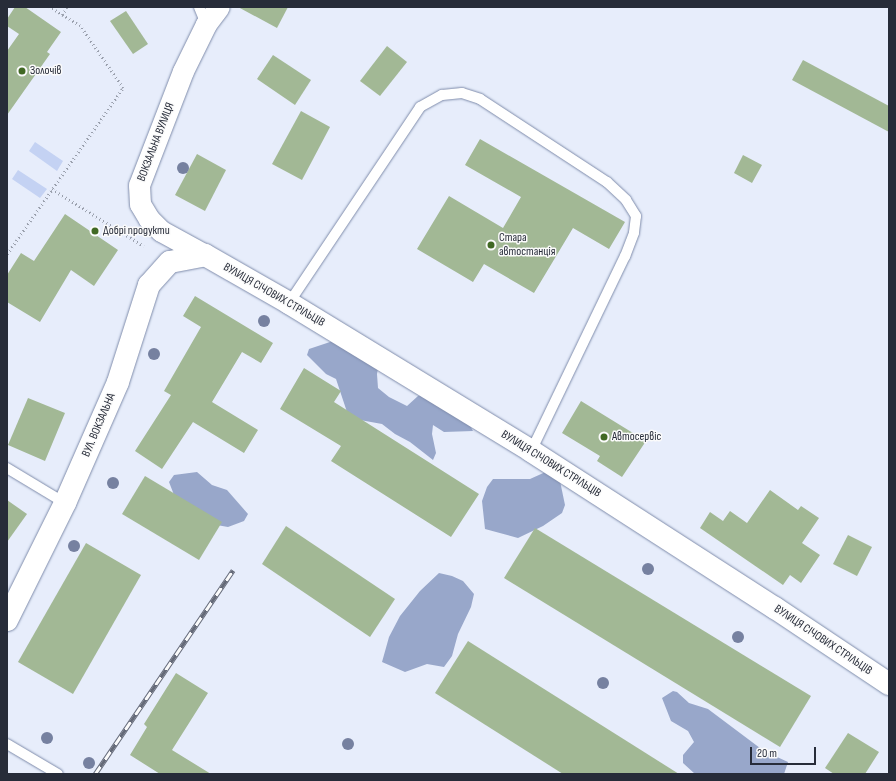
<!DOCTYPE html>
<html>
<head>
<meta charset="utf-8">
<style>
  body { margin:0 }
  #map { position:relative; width:896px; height:781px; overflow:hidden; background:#e7edfb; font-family:"Sofia Sans Condensed",sans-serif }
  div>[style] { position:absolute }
  .green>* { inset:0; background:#c4d2f3 }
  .forest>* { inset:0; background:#98a7ca }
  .building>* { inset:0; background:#a2b895 }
  .path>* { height:2.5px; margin-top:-1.25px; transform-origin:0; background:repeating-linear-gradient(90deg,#9aa0ad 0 1px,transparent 0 4px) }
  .roads { filter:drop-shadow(0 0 1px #7f8cab) drop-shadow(0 0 1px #7f8cab) }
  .service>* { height:10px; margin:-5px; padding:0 5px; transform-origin:5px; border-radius:5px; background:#fff }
  .minor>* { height:21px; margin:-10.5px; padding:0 10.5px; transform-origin:10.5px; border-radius:10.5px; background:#fff }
  .tertiary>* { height:22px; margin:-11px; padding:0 11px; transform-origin:11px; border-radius:11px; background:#fff }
  .rail>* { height:4.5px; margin-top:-2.25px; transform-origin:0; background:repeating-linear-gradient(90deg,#fbfbfb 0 9px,#656a78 0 18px); box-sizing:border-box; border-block:1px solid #656a78 }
  .trees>* { width:12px; height:12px; margin:-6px; border-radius:50%; background:#7681a0 }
  .dots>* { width:11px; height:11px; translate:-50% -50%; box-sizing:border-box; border:2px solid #fbfbfb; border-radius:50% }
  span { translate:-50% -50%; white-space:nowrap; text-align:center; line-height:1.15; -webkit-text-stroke:3px #fbfbfb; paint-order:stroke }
  .poi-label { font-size:12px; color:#272c39 }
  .left { translate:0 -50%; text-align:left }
  .street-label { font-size:12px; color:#272c39 }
  .frame { position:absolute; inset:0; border:8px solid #272c39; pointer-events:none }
  .scale { position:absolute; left:750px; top:747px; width:66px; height:18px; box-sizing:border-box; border:2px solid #272c39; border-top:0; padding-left:5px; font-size:12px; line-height:14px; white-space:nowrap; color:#272c39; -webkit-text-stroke:3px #fbfbfb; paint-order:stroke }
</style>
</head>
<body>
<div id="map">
  <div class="green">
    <i style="clip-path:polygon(35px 142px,63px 161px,57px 171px,29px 151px)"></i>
    <i style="clip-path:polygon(18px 170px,47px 189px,40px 198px,12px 179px)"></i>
  </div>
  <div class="forest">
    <i style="clip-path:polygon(333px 341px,379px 362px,377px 374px,378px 388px,389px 397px,407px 406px,418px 396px,426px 393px,465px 416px,473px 431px,444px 432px,433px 425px,432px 434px,436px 453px,433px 460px,410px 442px,395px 434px,382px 424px,349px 418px,336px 379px,326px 374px,307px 355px,309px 349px)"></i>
    <i style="clip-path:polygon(550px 470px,560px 481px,565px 505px,562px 513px,543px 526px,518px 538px,485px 529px,482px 501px,487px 487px,493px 479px,530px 479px)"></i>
    <i style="clip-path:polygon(197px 472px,212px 485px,227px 490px,248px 514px,244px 521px,228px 527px,211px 524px,176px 500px,169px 482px,174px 475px)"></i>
    <i style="clip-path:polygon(439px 573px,452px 576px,463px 581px,474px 594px,471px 607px,458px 634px,452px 656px,444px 667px,427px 664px,405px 672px,382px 662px,389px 637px,400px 616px,420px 591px)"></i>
    <i style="clip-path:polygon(673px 691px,677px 692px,689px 703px,708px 709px,764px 751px,788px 762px,784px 774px,695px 774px,683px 763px,683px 755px,694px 742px,688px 731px,671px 721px,662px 698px)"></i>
  </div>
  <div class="building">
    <i style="clip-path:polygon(15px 7px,25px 7px,61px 32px,47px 52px,50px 54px,7px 115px,7px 51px,19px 34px,7px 26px,7px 19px)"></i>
    <i style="clip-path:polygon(238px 7px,288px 7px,277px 28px)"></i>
    <i style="clip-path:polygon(126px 11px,148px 44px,133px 54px,110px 21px)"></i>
    <i style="clip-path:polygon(387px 46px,407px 62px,380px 96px,360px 81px)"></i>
    <i style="clip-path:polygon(273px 55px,311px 80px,295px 105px,257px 79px)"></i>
    <i style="clip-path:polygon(803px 60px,889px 106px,889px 132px,792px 80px)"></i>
    <i style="clip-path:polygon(301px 111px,330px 127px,302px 180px,272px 164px)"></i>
    <i style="clip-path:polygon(480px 139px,625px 222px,609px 249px,573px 228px,534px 293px,484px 264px,473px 282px,417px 249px,449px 196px,503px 228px,521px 197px,465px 165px)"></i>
    <i style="clip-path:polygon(197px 154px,226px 170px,205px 211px,175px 195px)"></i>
    <i style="clip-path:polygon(743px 155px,762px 165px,752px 183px,734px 173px)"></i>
    <i style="clip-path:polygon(65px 214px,118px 250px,94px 286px,71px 270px,40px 322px,7px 302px,7px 275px,21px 253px,34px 261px)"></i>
    <i style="clip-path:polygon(195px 296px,273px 343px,261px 363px,242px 352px,212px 402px,258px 430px,244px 453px,193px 422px,162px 469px,135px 451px,171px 395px,164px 391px,201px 327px,183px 316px)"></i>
    <i style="clip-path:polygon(304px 368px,341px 391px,334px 402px,479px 494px,451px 537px,331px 461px,341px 446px,280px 409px)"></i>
    <i style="clip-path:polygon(28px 398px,65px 413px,45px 461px,8px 445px)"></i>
    <i style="clip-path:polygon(581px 401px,646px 441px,622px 477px,597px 461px,600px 456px,562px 433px)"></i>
    <i style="clip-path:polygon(145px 476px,222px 522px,199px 560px,122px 514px)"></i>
    <i style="clip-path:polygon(770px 490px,798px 510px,801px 506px,819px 518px,802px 543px,820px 555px,801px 583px,790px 575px,783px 585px,700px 528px,710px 512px,723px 521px,730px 511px,747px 523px)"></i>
    <i style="clip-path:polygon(7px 500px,27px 514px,7px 542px)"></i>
    <i style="clip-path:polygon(286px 526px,395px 599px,370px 637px,262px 564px)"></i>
    <i style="clip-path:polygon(535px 528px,811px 696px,780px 747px,504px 578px)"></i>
    <i style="clip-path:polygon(848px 535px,872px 547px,857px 576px,833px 564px)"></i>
    <i style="clip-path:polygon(86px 543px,141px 575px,73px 694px,18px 662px)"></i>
    <i style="clip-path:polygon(468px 641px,679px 774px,563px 774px,435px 693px)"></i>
    <i style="clip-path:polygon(176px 673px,208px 693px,172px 750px,211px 774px,160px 774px,130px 755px,147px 727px,144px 724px)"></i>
    <i style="clip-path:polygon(848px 733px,879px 752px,865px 774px,834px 774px,825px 768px)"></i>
  </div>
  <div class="path">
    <i style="left:62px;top:15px;width:9px;rotate:-58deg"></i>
    <i style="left:52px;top:189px;width:108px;rotate:31.8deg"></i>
    <i style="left:7px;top:254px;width:203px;rotate:-55.1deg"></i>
    <i style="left:123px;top:88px;width:75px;rotate:-124.7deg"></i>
    <i style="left:80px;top:26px;width:36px;rotate:-148deg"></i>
  </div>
  <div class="roads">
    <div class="service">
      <i style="left:199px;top:7px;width:18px;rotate:68deg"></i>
      <i style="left:289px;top:303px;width:236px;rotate:-56.2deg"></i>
      <i style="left:420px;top:107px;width:25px;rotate:-29deg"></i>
      <i style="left:442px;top:95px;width:20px;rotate:-6deg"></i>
      <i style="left:462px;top:93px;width:19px;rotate:18deg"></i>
      <i style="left:480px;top:99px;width:152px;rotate:33.2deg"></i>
      <i style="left:607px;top:182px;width:26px;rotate:43deg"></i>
      <i style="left:626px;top:200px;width:19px;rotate:58deg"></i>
      <i style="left:636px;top:216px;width:17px;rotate:97deg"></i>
      <i style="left:634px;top:233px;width:25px;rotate:111deg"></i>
      <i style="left:625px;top:256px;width:216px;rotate:115.7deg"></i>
      <i style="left:7px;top:468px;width:68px;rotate:31.1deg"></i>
      <i style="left:7px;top:744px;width:59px;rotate:30.5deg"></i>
    </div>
    <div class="minor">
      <i style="left:205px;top:255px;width:50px;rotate:-151.4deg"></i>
      <i style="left:161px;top:231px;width:17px;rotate:-135deg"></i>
      <i style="left:149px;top:219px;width:17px;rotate:-121deg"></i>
      <i style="left:140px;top:204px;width:19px;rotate:-93deg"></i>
      <i style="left:139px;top:185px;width:122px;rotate:-68.9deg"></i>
      <i style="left:183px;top:71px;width:52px;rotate:-63.9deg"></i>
      <i style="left:206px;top:24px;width:21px;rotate:-53deg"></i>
    </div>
    <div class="tertiary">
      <i style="left:7px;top:620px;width:131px;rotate:-63.6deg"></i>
      <i style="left:65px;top:503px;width:132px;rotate:-66.3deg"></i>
      <i style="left:118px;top:382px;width:102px;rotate:-72.3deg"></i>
      <i style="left:149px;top:285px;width:31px;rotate:-48deg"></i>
      <i style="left:170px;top:262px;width:36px;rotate:-11deg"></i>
      <i style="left:205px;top:255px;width:97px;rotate:29.7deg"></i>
      <i style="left:289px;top:303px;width:284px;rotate:31.4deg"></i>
      <i style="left:531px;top:451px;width:290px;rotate:32.8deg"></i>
      <i style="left:775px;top:608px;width:137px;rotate:33.7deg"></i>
    </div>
  </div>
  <div class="rail">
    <i style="left:95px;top:774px;width:246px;rotate:-55.9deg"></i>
  </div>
  <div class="trees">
    <i style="left:183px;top:168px"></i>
    <i style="left:264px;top:321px"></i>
    <i style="left:154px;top:354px"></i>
    <i style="left:113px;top:483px"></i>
    <i style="left:74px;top:546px"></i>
    <i style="left:648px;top:569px"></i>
    <i style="left:738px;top:637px"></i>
    <i style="left:603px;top:683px"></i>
    <i style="left:47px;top:738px"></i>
    <i style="left:348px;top:744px"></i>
    <i style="left:89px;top:763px"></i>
  </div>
  <div class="dots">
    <i style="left:22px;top:71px;background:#416924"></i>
    <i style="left:95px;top:231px;background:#416924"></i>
    <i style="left:491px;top:245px;background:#416924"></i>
    <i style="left:604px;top:437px;background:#416924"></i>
  </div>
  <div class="poi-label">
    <span class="left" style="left:30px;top:71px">Золочів</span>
    <span class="left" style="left:103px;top:231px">Добрі продукти</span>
    <span class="left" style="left:499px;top:245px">Стара<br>автостанція</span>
    <span class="left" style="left:612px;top:437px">Автосервіс</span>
  </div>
  <div class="street-label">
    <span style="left:156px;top:142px;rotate:-69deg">ВОКЗАЛЬНА ВУЛИЦЯ</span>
    <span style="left:274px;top:295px;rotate:30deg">ВУЛИЦЯ СІЧОВИХ СТРІЛЬЦІВ</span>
    <span style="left:99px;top:425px;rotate:-67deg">ВУЛ. ВОКЗАЛЬНА</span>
    <span style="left:551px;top:464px;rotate:32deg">ВУЛИЦЯ СІЧОВИХ СТРІЛЬЦІВ</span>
    <span style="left:823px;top:640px;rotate:34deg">ВУЛИЦЯ СІЧОВИХ СТРІЛЬЦІВ</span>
  </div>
  <div class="frame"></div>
  <div class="scale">20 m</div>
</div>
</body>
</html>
